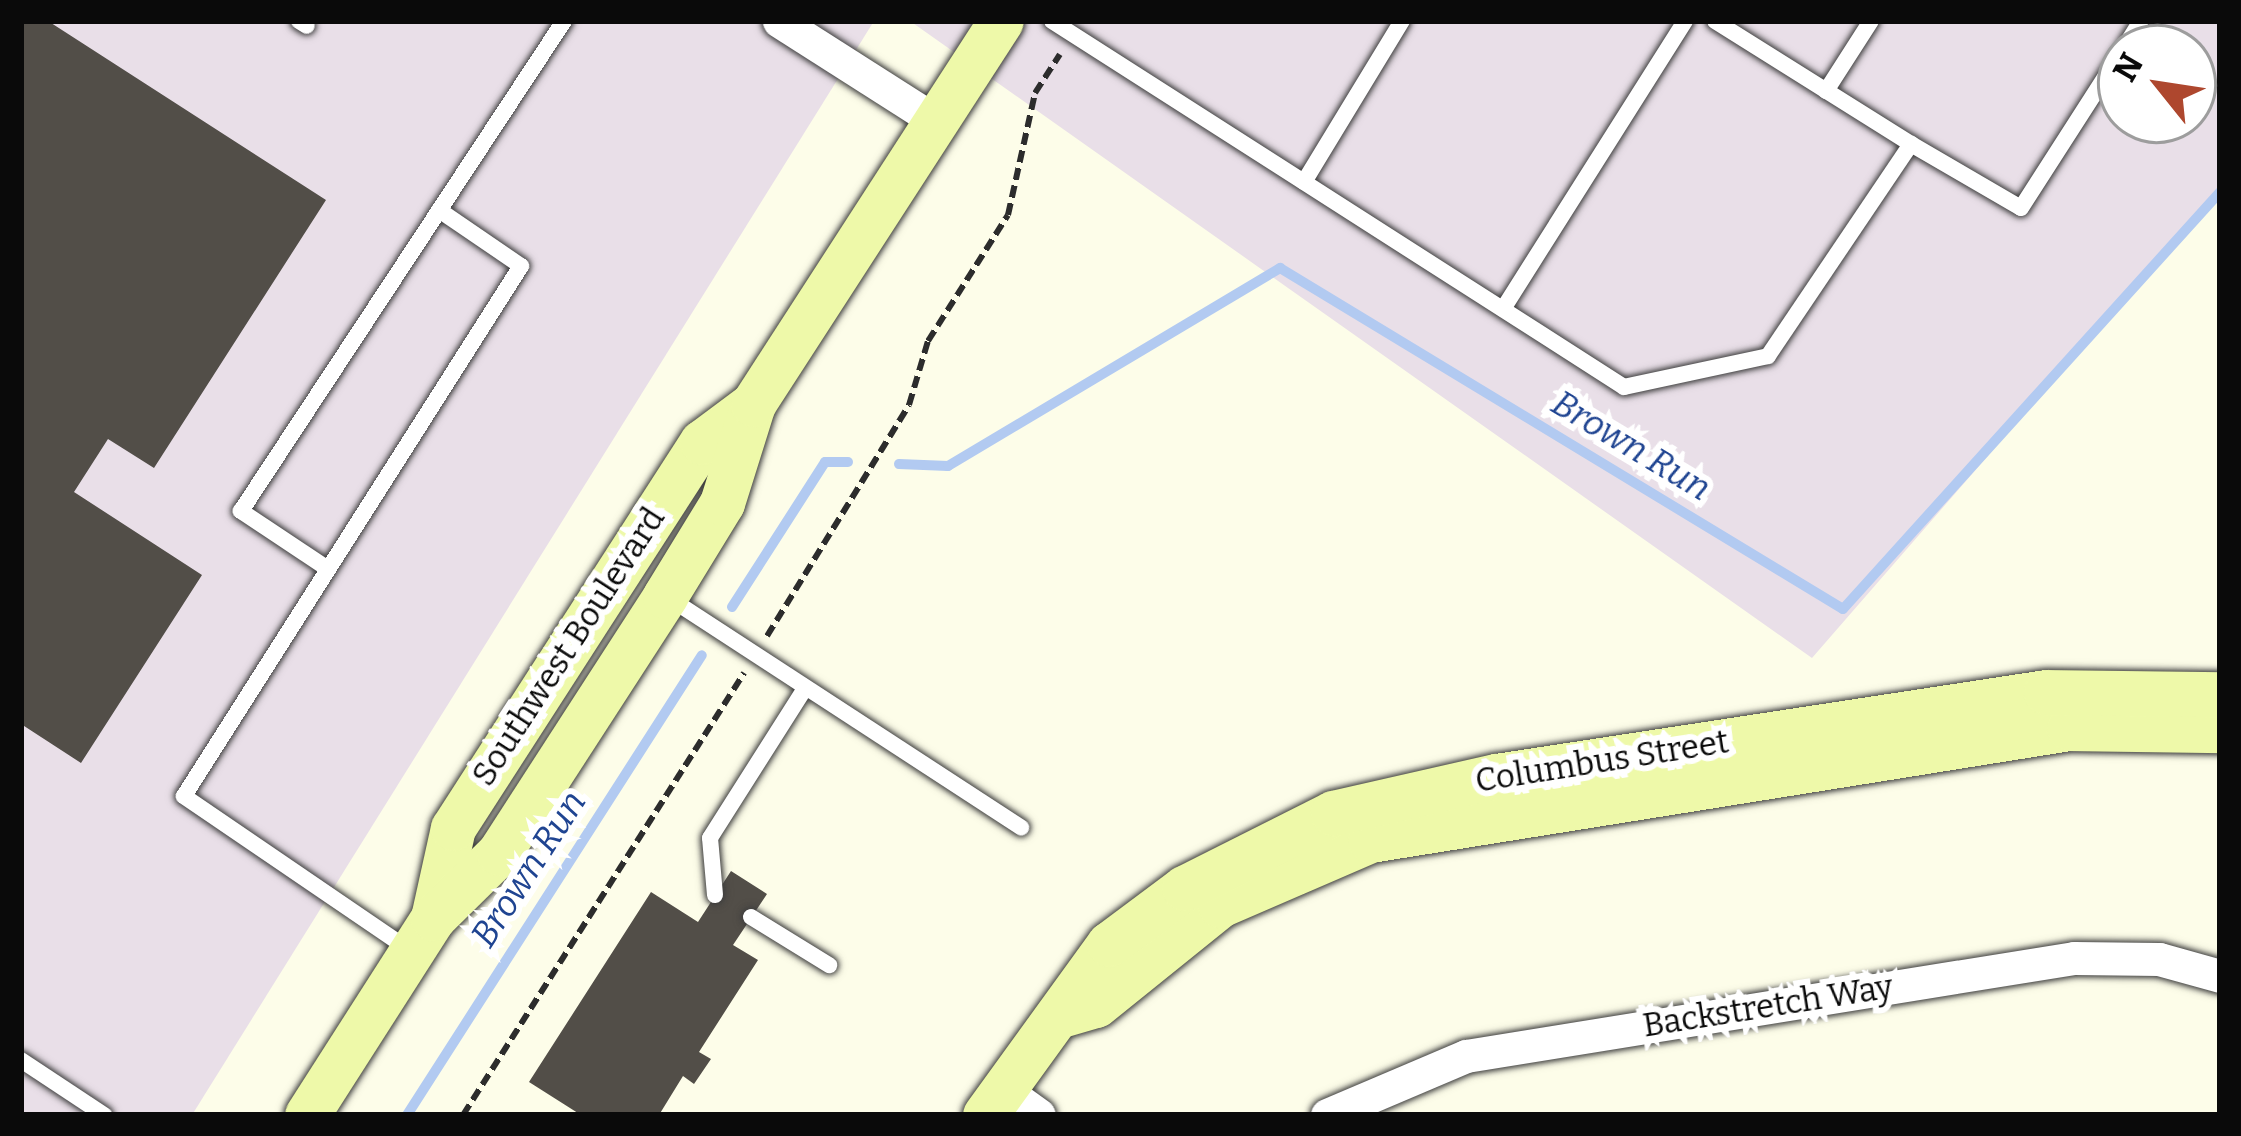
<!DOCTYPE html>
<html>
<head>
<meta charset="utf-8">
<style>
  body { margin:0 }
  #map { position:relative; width:2241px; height:1136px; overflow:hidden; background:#fdfde9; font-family:Bitter,serif }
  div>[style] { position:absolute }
  .industrial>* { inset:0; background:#e9dfe8 }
  .stream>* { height:10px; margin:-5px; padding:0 5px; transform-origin:5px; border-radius:5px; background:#b2caf1 }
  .building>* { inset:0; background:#524e48 }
  .path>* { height:6px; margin-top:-3px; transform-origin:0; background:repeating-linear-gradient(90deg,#2c2c2c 0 12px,transparent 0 18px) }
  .roads { filter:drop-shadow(0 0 3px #3d3d3d) drop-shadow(0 0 3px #3d3d3d) }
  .lane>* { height:16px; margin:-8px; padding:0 8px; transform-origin:8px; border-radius:8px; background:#fff }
  .street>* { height:33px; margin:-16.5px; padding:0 16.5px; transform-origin:16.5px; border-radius:16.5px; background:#fff }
  .secondary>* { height:45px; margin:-22.5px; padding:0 22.5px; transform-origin:22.5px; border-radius:22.5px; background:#eef9a9 }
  span { translate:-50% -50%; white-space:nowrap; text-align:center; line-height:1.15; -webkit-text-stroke:12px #fff; paint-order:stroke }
  .street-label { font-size:33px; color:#0a0a0a }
  .water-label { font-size:36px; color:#1f4491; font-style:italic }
  .frame { position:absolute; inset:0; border:24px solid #0a0a0a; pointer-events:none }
  .north { position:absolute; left:2097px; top:24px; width:120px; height:120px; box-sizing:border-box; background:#fff; border:3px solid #9d9d9d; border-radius:50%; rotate:300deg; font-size:33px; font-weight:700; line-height:48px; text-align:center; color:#0a0a0a }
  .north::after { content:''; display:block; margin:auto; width:42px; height:54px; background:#ae472e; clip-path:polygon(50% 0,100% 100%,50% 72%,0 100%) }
</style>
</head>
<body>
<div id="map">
  <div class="industrial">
    <i style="clip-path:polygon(21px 21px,874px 21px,192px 1115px,21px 1115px)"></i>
    <i style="clip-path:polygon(evenodd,910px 21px,2220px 21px,2220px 189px,1812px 658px,910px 21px,2121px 48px,2193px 48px,2193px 120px,2121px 120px,2121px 48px)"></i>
  </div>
  <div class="stream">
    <i style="left:899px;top:464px;width:49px;rotate:2.3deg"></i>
    <i style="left:948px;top:466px;width:387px;rotate:-30.8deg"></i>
    <i style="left:1280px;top:268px;width:658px;rotate:31.2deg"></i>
    <i style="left:1843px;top:609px;width:562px;rotate:-47.88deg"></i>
    <i style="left:732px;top:607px;width:172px;rotate:-57.3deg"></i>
    <i style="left:825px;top:462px;width:23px"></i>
    <i style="left:407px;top:1115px;width:546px;rotate:-57.33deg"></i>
  </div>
  <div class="building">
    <i style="clip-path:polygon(21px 21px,48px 21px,326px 200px,154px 468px,108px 439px,74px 492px,202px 575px,81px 763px,21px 724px)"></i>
    <i style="clip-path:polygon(731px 871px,767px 894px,733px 945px,758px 960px,699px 1052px,711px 1059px,694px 1084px,683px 1076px,659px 1115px,581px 1115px,529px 1082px,651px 892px,698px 922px)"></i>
  </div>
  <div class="path">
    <i style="left:767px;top:636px;width:271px;rotate:-58.4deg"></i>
    <i style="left:909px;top:405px;width:67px;rotate:-73.5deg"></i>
    <i style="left:928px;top:341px;width:149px;rotate:-57.6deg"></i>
    <i style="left:1008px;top:215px;width:125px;rotate:-77.5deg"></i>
    <i style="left:1035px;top:93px;width:46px;rotate:-57.3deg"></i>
    <i style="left:463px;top:1115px;width:524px;rotate:-57.55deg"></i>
  </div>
  <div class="roads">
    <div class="lane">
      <i style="left:299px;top:21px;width:9px;rotate:32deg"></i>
      <i style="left:1052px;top:21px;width:679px;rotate:32.61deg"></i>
      <i style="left:1624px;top:387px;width:147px;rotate:-12.1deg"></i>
      <i style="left:1768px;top:356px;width:256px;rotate:-56deg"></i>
      <i style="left:1911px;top:144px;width:127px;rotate:30.2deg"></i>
      <i style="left:2021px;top:208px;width:185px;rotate:-57.3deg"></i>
      <i style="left:1715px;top:21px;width:231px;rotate:32.1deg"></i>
      <i style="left:2124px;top:48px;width:32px;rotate:-58deg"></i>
      <i style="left:1826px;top:91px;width:83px;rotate:-57.3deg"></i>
      <i style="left:1304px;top:182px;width:188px;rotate:-58.7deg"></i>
      <i style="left:1503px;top:309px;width:341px;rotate:-57.7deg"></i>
      <i style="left:328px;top:569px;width:105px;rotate:-146.3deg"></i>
      <i style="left:241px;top:511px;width:587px;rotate:-56.61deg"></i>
      <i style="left:666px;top:596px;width:424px;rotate:33.1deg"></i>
      <i style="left:715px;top:895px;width:57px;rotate:-95deg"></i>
      <i style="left:710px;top:838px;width:175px;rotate:-57.6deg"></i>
      <i style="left:751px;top:917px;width:92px;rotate:31.6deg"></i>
      <i style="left:411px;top:951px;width:275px;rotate:-145.7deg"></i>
      <i style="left:184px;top:796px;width:628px;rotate:-57.55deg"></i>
      <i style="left:521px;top:266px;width:99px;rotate:-145.7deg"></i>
      <i style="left:21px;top:1060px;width:100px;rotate:33.5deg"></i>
    </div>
    <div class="street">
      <i style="left:779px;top:21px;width:186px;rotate:32.5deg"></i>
      <i style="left:1003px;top:1089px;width:44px;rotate:35.8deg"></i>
      <i style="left:1327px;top:1115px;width:151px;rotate:-23deg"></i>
      <i style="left:1466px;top:1056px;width:616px;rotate:-9.16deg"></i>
      <i style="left:2074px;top:958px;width:85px;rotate:0.7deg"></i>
      <i style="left:2159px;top:959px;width:63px;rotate:15.6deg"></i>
    </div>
    <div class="secondary">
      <i style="left:433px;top:918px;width:92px;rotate:-77.5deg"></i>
      <i style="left:453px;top:828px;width:459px;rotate:-57.2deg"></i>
      <i style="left:702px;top:442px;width:64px;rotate:-36.7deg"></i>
      <i style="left:1064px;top:1014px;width:33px;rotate:-16deg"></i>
      <i style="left:1096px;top:1005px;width:159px;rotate:-38.9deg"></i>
      <i style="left:1220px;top:905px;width:163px;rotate:-23.4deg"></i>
      <i style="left:1370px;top:840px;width:708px;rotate:-9.1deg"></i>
      <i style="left:2069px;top:728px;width:151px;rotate:0.8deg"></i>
      <i style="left:307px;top:1115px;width:234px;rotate:-57.4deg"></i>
      <i style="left:433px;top:918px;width:93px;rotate:-44.6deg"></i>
      <i style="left:499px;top:853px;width:306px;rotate:-57.1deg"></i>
      <i style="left:665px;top:596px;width:109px;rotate:-58.5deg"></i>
      <i style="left:722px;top:503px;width:104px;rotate:-72.6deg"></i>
      <i style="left:753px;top:404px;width:456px;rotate:-57.1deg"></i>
      <i style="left:985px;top:1115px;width:211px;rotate:-54.1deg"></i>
      <i style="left:1109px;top:944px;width:94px;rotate:-36.7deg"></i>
      <i style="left:1184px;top:888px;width:167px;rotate:-26.7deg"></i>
      <i style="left:1333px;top:813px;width:167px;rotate:-12.8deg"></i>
      <i style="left:1496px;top:776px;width:556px;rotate:-8.68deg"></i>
      <i style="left:2046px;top:692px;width:174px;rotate:0.7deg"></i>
    </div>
  </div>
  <div class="street-label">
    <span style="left:569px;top:647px;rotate:-57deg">Southwest Boulevard</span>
    <span style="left:1602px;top:762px;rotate:-9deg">Columbus Street</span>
    <span style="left:1768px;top:1007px;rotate:-9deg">Backstretch Way</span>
  </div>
  <div class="water-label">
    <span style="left:1631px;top:446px;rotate:31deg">Brown Run</span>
    <span style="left:529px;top:869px;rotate:-57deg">Brown Run</span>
  </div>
  <div class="frame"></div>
  <div class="north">N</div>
</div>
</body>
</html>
